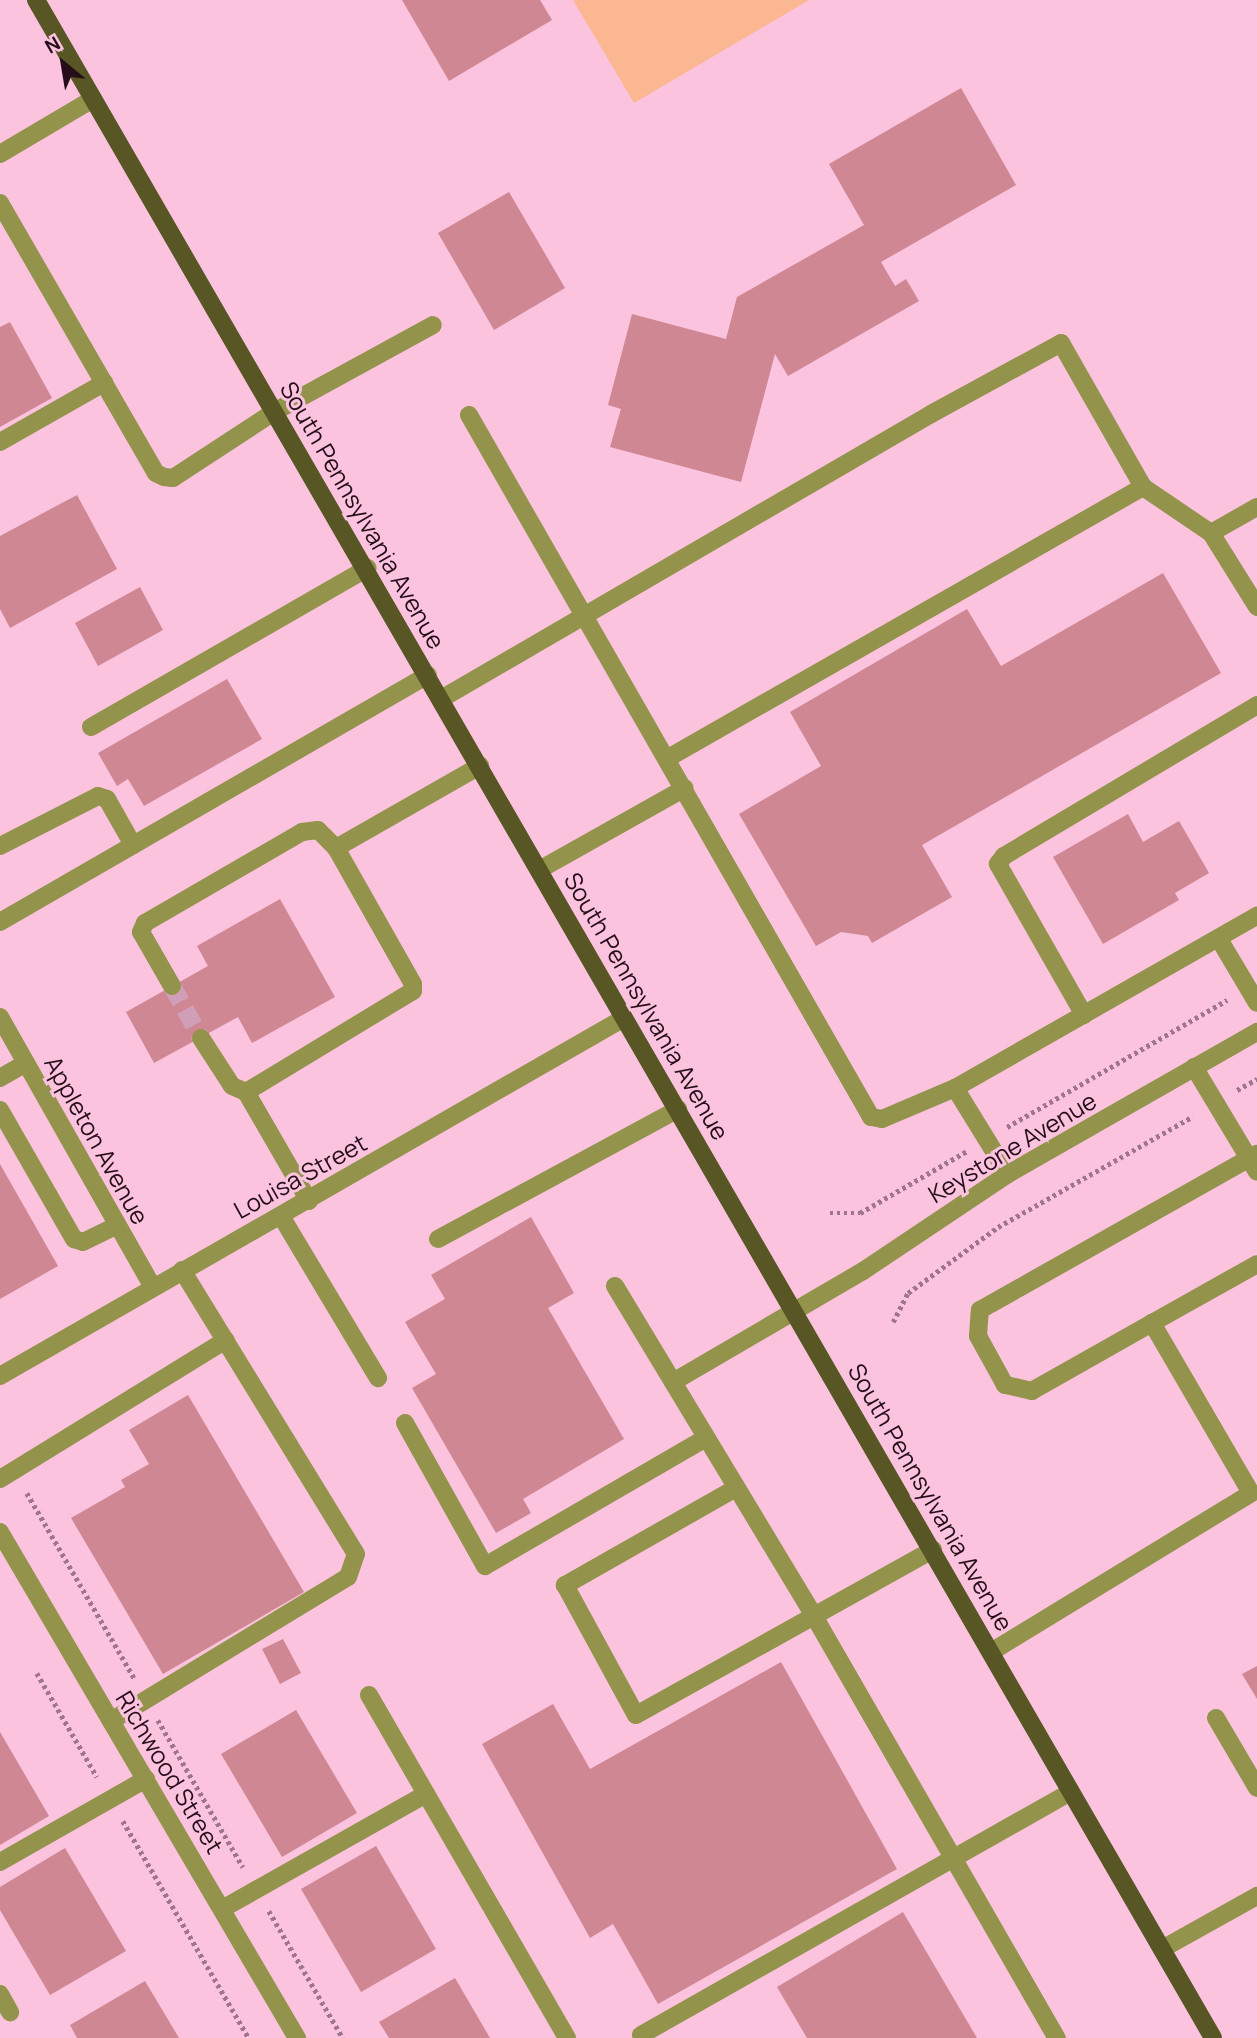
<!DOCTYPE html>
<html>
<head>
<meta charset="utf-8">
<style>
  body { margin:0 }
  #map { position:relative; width:1257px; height:2038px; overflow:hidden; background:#fbc3de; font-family:Manrope,sans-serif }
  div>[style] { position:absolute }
  .green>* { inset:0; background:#fbb692 }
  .building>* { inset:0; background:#cf8793 }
  .minor-tunnel>* { height:18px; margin-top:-9px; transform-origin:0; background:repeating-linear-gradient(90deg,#d09fb7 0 18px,transparent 0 27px) }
  .path>* { height:4.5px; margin-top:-2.25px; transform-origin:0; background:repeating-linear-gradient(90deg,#9f758a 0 3.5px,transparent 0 7px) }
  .minor>* { height:18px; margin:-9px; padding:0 9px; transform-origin:9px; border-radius:9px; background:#93934b }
  .major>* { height:18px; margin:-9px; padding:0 9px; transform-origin:9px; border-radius:9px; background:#575624 }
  span { translate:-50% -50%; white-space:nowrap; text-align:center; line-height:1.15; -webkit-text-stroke:6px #fbc3de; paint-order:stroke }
  .street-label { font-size:24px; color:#250d1a }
  .north { position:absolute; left:28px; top:28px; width:70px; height:70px; -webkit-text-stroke:5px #fbc3de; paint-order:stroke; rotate:330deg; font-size:19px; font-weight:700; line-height:28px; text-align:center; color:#250d1a }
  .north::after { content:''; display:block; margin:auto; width:24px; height:32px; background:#250d1a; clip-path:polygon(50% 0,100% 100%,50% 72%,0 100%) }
</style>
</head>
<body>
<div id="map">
  <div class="green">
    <i style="clip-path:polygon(573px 0,809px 0,634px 103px)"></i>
  </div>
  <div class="building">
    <i style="clip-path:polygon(402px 0,540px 0,552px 20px,449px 81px)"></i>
    <i style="clip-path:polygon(961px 88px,1016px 185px,881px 262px,895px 286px,906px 279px,919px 301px,788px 376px,775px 354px,741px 482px,610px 447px,621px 409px,608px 405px,632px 314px,726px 339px,737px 297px,864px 225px,829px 164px)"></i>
    <i style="clip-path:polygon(509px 192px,565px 288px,494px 330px,438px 233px)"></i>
    <i style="clip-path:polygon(10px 322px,52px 398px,0 427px,0 327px)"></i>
    <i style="clip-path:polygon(77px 495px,117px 569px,10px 628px,0 609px,0 536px)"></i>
    <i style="clip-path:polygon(1163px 573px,1221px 673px,922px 845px,952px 897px,872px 943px,868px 936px,841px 932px,816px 946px,739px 814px,821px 766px,790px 712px,967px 609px,1001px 666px)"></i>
    <i style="clip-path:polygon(140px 587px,163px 630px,98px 666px,75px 623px)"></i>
    <i style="clip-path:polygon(227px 679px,262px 739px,144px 806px,128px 779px,117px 786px,98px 753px)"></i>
    <i style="clip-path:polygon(1128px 814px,1143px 842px,1179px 821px,1209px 873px,1175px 893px,1179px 900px,1103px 944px,1053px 857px)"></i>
    <i style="clip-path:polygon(280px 899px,335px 997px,252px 1043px,238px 1017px,154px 1063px,126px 1012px,208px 966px,197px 946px)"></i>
    <i style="clip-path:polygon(0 1164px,58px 1266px,0 1299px)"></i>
    <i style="clip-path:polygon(531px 1217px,574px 1293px,548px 1308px,624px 1439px,523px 1499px,531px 1513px,496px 1533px,412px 1388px,436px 1374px,405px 1322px,445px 1299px,431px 1275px)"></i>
    <i style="clip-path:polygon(188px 1395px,304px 1592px,163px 1674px,71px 1518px,125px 1487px,121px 1480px,149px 1464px,129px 1430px)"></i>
    <i style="clip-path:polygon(283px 1639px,301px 1673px,280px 1684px,262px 1649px)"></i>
    <i style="clip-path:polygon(781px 1662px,897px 1869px,658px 2004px,613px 1924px,590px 1938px,482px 1744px,553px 1704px,590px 1769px)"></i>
    <i style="clip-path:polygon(1257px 1666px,1257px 1699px,1242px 1674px)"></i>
    <i style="clip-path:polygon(296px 1710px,357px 1813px,282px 1857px,221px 1754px)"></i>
    <i style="clip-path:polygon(0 1732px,49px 1816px,0 1845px)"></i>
    <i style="clip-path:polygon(376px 1846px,436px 1949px,361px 1992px,301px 1889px)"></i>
    <i style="clip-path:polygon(65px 1848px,126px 1951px,50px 1995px,0 1910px,0 1887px)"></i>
    <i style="clip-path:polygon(903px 1912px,977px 2038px,807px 2038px,777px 1987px)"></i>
    <i style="clip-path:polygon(455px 1978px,490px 2038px,389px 2038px,379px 2022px)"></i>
    <i style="clip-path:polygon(145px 1981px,179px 2038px,77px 2038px,70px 2025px)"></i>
  </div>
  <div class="minor-tunnel">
    <i style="left:172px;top:986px;width:60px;rotate:60.9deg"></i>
  </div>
  <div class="path">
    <i style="left:1237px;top:1090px;width:23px;rotate:-29deg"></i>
    <i style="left:1007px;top:1127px;width:254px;rotate:-30deg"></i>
    <i style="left:830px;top:1213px;width:30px"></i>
    <i style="left:860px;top:1213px;width:124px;rotate:-30.1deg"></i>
    <i style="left:893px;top:1322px;width:33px;rotate:-63deg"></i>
    <i style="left:908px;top:1293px;width:112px;rotate:-36.3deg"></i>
    <i style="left:998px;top:1227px;width:224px;rotate:-29.6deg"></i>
    <i style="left:27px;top:1493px;width:215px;rotate:59.9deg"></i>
    <i style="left:37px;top:1673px;width:120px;rotate:60deg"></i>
    <i style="left:158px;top:1720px;width:170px;rotate:60deg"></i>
    <i style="left:123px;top:1821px;width:251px;rotate:59.9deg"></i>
    <i style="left:269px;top:1911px;width:147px;rotate:59.8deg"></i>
  </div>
  <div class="minor">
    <i style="left:0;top:154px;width:108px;rotate:-30.6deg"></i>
    <i style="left:0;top:203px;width:312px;rotate:60deg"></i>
    <i style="left:156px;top:473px;width:9px;rotate:27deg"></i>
    <i style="left:164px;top:477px;width:9px;rotate:6deg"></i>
    <i style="left:173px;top:478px;width:121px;rotate:-33.2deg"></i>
    <i style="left:274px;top:412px;width:181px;rotate:-28.7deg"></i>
    <i style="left:469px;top:415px;width:809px;rotate:60.2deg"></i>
    <i style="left:871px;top:1117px;width:11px;rotate:10deg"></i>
    <i style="left:882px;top:1119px;width:79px;rotate:-23deg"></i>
    <i style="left:955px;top:1088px;width:101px;rotate:58.4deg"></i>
    <i style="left:0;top:442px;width:120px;rotate:-29.6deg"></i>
    <i style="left:1211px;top:533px;width:53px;rotate:-29.5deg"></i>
    <i style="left:441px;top:699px;width:567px;rotate:-30.18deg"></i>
    <i style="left:931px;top:414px;width:148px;rotate:-28.6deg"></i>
    <i style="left:1061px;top:343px;width:166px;rotate:60.3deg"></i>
    <i style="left:1143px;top:487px;width:82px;rotate:34.1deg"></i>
    <i style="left:1211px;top:533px;width:87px;rotate:58.1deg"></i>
    <i style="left:91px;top:727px;width:319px;rotate:-29.9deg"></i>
    <i style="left:668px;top:758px;width:547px;rotate:-29.71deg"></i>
    <i style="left:0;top:846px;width:110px;rotate:-27deg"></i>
    <i style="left:98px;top:796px;width:9px;rotate:18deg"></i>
    <i style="left:107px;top:799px;width:53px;rotate:60.5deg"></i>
    <i style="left:539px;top:870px;width:167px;rotate:-29.3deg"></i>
    <i style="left:0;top:922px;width:494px;rotate:-30deg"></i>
    <i style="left:1219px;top:939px;width:74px;rotate:59.3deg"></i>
    <i style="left:172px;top:986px;width:62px;rotate:-119.9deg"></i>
    <i style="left:141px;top:932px;width:10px;rotate:-66deg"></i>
    <i style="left:145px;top:923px;width:181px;rotate:-30.1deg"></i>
    <i style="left:302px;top:832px;width:16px;rotate:-7deg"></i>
    <i style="left:318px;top:830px;width:25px;rotate:45deg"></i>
    <i style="left:1084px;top:1015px;width:174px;rotate:-119.7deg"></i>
    <i style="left:998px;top:864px;width:10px;rotate:-53deg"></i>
    <i style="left:1004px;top:856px;width:295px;rotate:-30.8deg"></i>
    <i style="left:0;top:1017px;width:310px;rotate:60.5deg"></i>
    <i style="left:201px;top:1038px;width:57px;rotate:57.1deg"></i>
    <i style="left:232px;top:1086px;width:15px;rotate:23deg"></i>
    <i style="left:1194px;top:1067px;width:122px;rotate:59deg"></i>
    <i style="left:0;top:1078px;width:30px;rotate:-30deg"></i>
    <i style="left:955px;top:1088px;width:348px;rotate:-29.7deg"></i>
    <i style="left:0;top:1110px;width:149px;rotate:60.2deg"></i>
    <i style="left:74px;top:1239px;width:9px;rotate:18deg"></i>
    <i style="left:83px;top:1242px;width:37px;rotate:-26deg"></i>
    <i style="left:309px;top:1201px;width:126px;rotate:-120deg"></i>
    <i style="left:246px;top:1092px;width:195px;rotate:-31.2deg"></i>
    <i style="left:413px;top:991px;width:7px;rotate:-90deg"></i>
    <i style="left:413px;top:984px;width:156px;rotate:-119.5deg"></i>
    <i style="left:336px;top:848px;width:166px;rotate:-29.7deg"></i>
    <i style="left:281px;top:1216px;width:189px;rotate:59.1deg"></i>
    <i style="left:438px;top:1239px;width:273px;rotate:-28.4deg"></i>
    <i style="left:615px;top:1286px;width:385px;rotate:58.9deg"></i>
    <i style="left:814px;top:1616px;width:487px;rotate:60.1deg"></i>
    <i style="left:1152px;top:1323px;width:138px;rotate:150.5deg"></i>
    <i style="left:1032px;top:1391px;width:28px;rotate:-167deg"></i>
    <i style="left:1005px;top:1385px;width:56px;rotate:-118.9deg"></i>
    <i style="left:978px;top:1336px;width:26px;rotate:-86deg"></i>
    <i style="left:980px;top:1310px;width:318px;rotate:-29.4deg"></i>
    <i style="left:0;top:1376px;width:719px;rotate:-29.84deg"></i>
    <i style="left:673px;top:1382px;width:220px;rotate:-30.3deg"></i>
    <i style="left:863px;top:1271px;width:174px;rotate:-33.8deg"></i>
    <i style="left:1008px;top:1174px;width:287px;rotate:-29.7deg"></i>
    <i style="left:405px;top:1423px;width:164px;rotate:60.8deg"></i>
    <i style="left:485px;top:1566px;width:255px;rotate:-30.1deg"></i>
    <i style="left:0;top:1479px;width:265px;rotate:-31.6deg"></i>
    <i style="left:736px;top:1488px;width:197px;rotate:150.4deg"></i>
    <i style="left:565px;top:1585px;width:148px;rotate:61.4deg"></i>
    <i style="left:636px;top:1715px;width:340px;rotate:-29.1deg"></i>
    <i style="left:0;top:1532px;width:587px;rotate:59.59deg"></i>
    <i style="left:991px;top:1652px;width:305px;rotate:-31.4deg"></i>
    <i style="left:1251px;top:1493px;width:197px;rotate:-120.2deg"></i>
    <i style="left:1152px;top:1323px;width:120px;rotate:-29.3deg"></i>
    <i style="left:369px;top:1695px;width:396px;rotate:60deg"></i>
    <i style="left:1216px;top:1718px;width:81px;rotate:59.6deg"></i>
    <i style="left:111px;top:1721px;width:277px;rotate:-31.3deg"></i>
    <i style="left:348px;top:1577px;width:24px;rotate:-71deg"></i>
    <i style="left:356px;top:1554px;width:333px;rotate:-121.5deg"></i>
    <i style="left:0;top:1862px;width:168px;rotate:-29.6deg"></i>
    <i style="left:222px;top:1909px;width:234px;rotate:-29.4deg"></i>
    <i style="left:1162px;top:1949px;width:109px;rotate:-29.2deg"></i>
    <i style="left:0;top:1994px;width:21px;rotate:61deg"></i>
    <i style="left:641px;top:2035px;width:492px;rotate:-29.5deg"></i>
  </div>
  <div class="major">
    <i style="left:36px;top:0;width:2353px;rotate:59.99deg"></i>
  </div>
  <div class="street-label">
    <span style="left:363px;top:515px;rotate:60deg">South Pennsylvania Avenue</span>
    <span style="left:647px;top:1006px;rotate:60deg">South Pennsylvania Avenue</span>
    <span style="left:97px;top:1140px;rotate:61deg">Appleton Avenue</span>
    <span style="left:1012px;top:1147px;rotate:-31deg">Keystone Avenue</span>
    <span style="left:300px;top:1176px;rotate:-29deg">Louisa Street</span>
    <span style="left:931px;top:1497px;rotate:60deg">South Pennsylvania Avenue</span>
    <span style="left:170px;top:1772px;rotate:59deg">Richwood Street</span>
  </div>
  <div class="north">N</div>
</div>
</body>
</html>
